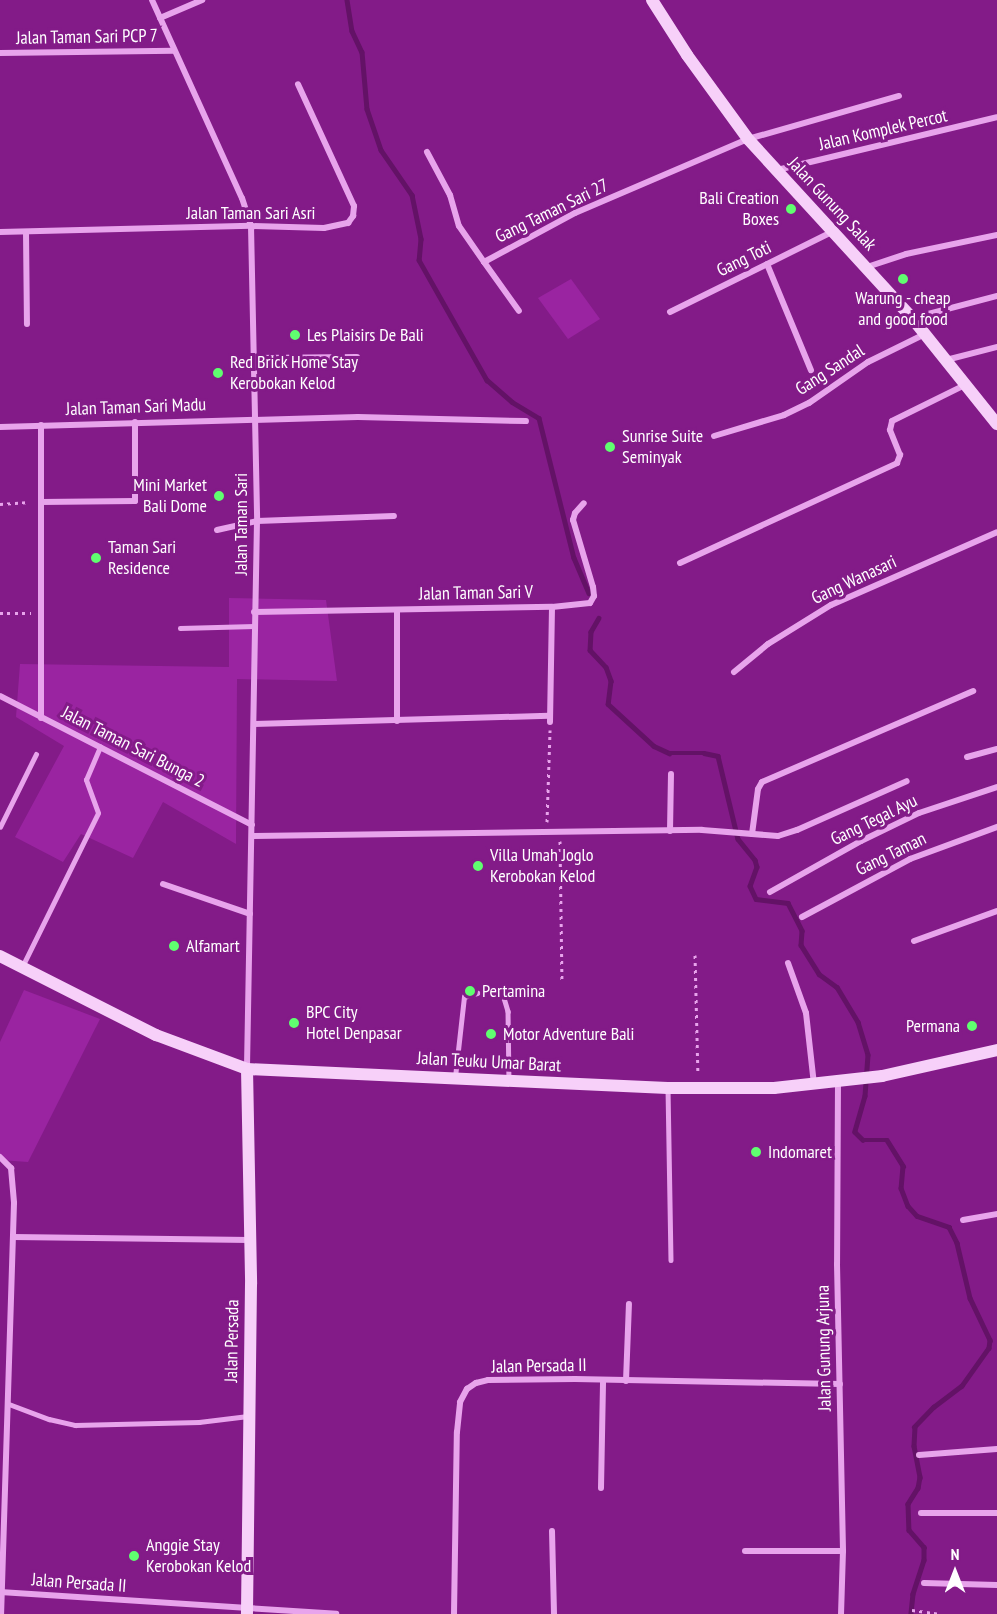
<!DOCTYPE html>
<html>
<head>
<meta charset="utf-8">
<style>
  body { margin:0 }
  #map { position:relative; width:997px; height:1614px; overflow:hidden; background:#831b88; font-family:"PT Sans Narrow",sans-serif }
  div>[style] { position:absolute }
  .green>* { inset:0; background:#9a24a1 }
  .stream>* { height:4.5px; margin:-2.25px; padding:0 2.25px; transform-origin:2.25px; border-radius:2.25px; background:#631266 }
  .path>* { height:3px; margin-top:-1.5px; transform-origin:0; background:repeating-linear-gradient(90deg,#e8a4ec 0 3px,transparent 0 7.5px) }
  .lane>* { height:4.5px; margin:-2.25px; padding:0 2.25px; transform-origin:2.25px; border-radius:2.25px; background:#e8a4ec }
  .street>* { height:6px; margin:-3px; padding:0 3px; transform-origin:3px; border-radius:3px; background:#e8a4ec }
  .secondary>* { height:12px; margin:-6px; padding:0 6px; transform-origin:6px; border-radius:6px; background:#f7d0f9 }
  .dots>* { width:16px; height:16px; translate:-50% -50%; box-sizing:border-box; border:3px solid #831b88; border-radius:50% }
  span { translate:-50% -50%; white-space:nowrap; text-align:center; line-height:1.15; -webkit-text-stroke:6px #831b88; paint-order:stroke }
  .street-label { font-size:18px; color:#fff }
  .poi-label { font-size:18px; color:#fff }
  .right { translate:-100% -50%; text-align:right }
  .left { translate:0 -50%; text-align:left }
  .north { position:absolute; left:925px; top:1542px; width:60px; height:60px; -webkit-text-stroke:4px #831b88; paint-order:stroke; rotate:0deg; font-size:16px; font-weight:700; line-height:24px; text-align:center; color:#fff }
  .north::after { content:''; display:block; margin:auto; width:21px; height:27px; background:#fff; clip-path:polygon(50% 0,100% 100%,50% 72%,0 100%) }
</style>
</head>
<body>
<div id="map">
  <div class="green">
    <i style="clip-path:polygon(571px 279px,600px 319px,568px 339px,538px 298px)"></i>
    <i style="clip-path:polygon(229px 598px,326px 600px,337px 681px,237px 679px,236px 844px,163px 802px,133px 858px,81px 834px,63px 862px,15px 837px,64px 746px,16px 717px,20px 664px,229px 667px)"></i>
    <i style="clip-path:polygon(24px 990px,100px 1019px,28px 1162px,0 1160px,0 1042px)"></i>
  </div>
  <div class="stream">
    <i style="left:347px;top:0;width:31px;rotate:81deg"></i>
    <i style="left:352px;top:31px;width:23px;rotate:65deg"></i>
    <i style="left:362px;top:52px;width:57px;rotate:85deg"></i>
    <i style="left:367px;top:109px;width:43px;rotate:71.1deg"></i>
    <i style="left:381px;top:150px;width:55px;rotate:55.4deg"></i>
    <i style="left:412px;top:195px;width:45px;rotate:78.4deg"></i>
    <i style="left:421px;top:239px;width:21px;rotate:95deg"></i>
    <i style="left:419px;top:260px;width:138px;rotate:60.5deg"></i>
    <i style="left:487px;top:380px;width:33px;rotate:41deg"></i>
    <i style="left:512px;top:402px;width:31px;rotate:31deg"></i>
    <i style="left:539px;top:418px;width:144px;rotate:76deg"></i>
    <i style="left:574px;top:558px;width:38px;rotate:67deg"></i>
    <i style="left:599px;top:618px;width:16px;rotate:120deg"></i>
    <i style="left:591px;top:632px;width:18px;rotate:93deg"></i>
    <i style="left:590px;top:650px;width:23px;rotate:47deg"></i>
    <i style="left:606px;top:667px;width:15px;rotate:70deg"></i>
    <i style="left:611px;top:681px;width:23px;rotate:97deg"></i>
    <i style="left:608px;top:704px;width:62px;rotate:42.4deg"></i>
    <i style="left:654px;top:746px;width:17px;rotate:25deg"></i>
    <i style="left:669px;top:753px;width:35px"></i>
    <i style="left:704px;top:753px;width:14px;rotate:12deg"></i>
    <i style="left:718px;top:756px;width:85px;rotate:76.5deg"></i>
    <i style="left:738px;top:839px;width:27px;rotate:51deg"></i>
    <i style="left:755px;top:860px;width:7px;rotate:74deg"></i>
    <i style="left:757px;top:867px;width:20px;rotate:110deg"></i>
    <i style="left:750px;top:886px;width:14px;rotate:65deg"></i>
    <i style="left:756px;top:899px;width:32px;rotate:7deg"></i>
    <i style="left:788px;top:903px;width:31px;rotate:63deg"></i>
    <i style="left:802px;top:931px;width:14px;rotate:94deg"></i>
    <i style="left:801px;top:945px;width:34px;rotate:58deg"></i>
    <i style="left:819px;top:974px;width:22px;rotate:36deg"></i>
    <i style="left:837px;top:987px;width:41px;rotate:59deg"></i>
    <i style="left:858px;top:1022px;width:34px;rotate:73deg"></i>
    <i style="left:868px;top:1055px;width:41px;rotate:94.2deg"></i>
    <i style="left:865px;top:1096px;width:37px;rotate:106deg"></i>
    <i style="left:855px;top:1132px;width:11px;rotate:45deg"></i>
    <i style="left:863px;top:1140px;width:24px"></i>
    <i style="left:887px;top:1140px;width:31px;rotate:58deg"></i>
    <i style="left:903px;top:1166px;width:22px;rotate:95deg"></i>
    <i style="left:901px;top:1188px;width:19px;rotate:69deg"></i>
    <i style="left:908px;top:1206px;width:13px;rotate:48deg"></i>
    <i style="left:917px;top:1216px;width:34px;rotate:19deg"></i>
    <i style="left:949px;top:1227px;width:18px;rotate:63deg"></i>
    <i style="left:957px;top:1243px;width:57px;rotate:76.7deg"></i>
    <i style="left:970px;top:1298px;width:47px;rotate:64.5deg"></i>
    <i style="left:990px;top:1340px;width:8px;rotate:97deg"></i>
    <i style="left:989px;top:1348px;width:47px;rotate:125.4deg"></i>
    <i style="left:962px;top:1386px;width:35px;rotate:143deg"></i>
    <i style="left:934px;top:1407px;width:28px;rotate:134deg"></i>
    <i style="left:915px;top:1427px;width:19px;rotate:93deg"></i>
    <i style="left:914px;top:1446px;width:32px;rotate:79deg"></i>
    <i style="left:920px;top:1477px;width:11px;rotate:100deg"></i>
    <i style="left:918px;top:1488px;width:19px;rotate:122deg"></i>
    <i style="left:908px;top:1504px;width:26px;rotate:88deg"></i>
    <i style="left:909px;top:1530px;width:23px;rotate:49deg"></i>
    <i style="left:924px;top:1547px;width:13px;rotate:90deg"></i>
    <i style="left:924px;top:1560px;width:36px;rotate:108deg"></i>
    <i style="left:913px;top:1594px;width:20px;rotate:96deg"></i>
  </div>
  <div class="path">
    <i style="left:0;top:504px;width:30px;rotate:-4deg"></i>
    <i style="left:0;top:613px;width:31px"></i>
    <i style="left:547px;top:822px;width:92px;rotate:-88.1deg"></i>
    <i style="left:560px;top:841px;width:142px;rotate:89.2deg"></i>
    <i style="left:695px;top:955px;width:119px;rotate:88.6deg"></i>
    <i style="left:912px;top:1610px;width:27px;rotate:8deg"></i>
  </div>
  <div class="lane">
    <i style="left:180px;top:628px;width:74px;rotate:-1.5deg"></i>
    <i style="left:0;top:827px;width:81px;rotate:-63.7deg"></i>
    <i style="left:23px;top:965px;width:169px;rotate:-63.7deg"></i>
    <i style="left:98px;top:813px;width:35px;rotate:-110deg"></i>
    <i style="left:86px;top:780px;width:36px;rotate:-67deg"></i>
    <i style="left:496px;top:994px;width:9px;rotate:27deg"></i>
    <i style="left:504px;top:998px;width:14px;rotate:73deg"></i>
    <i style="left:508px;top:1011px;width:68px;rotate:89.2deg"></i>
    <i style="left:455px;top:1077px;width:81px;rotate:-83.6deg"></i>
    <i style="left:464px;top:997px;width:14px;rotate:-17deg"></i>
    <i style="left:668px;top:1088px;width:172px;rotate:89deg"></i>
    <i style="left:9px;top:1404px;width:43px;rotate:20.6deg"></i>
    <i style="left:49px;top:1419px;width:27px;rotate:13deg"></i>
    <i style="left:75px;top:1425px;width:124px;rotate:-1.4deg"></i>
    <i style="left:199px;top:1422px;width:49px;rotate:-7deg"></i>
  </div>
  <div class="street">
    <i style="left:152px;top:0;width:217px;rotate:65.6deg"></i>
    <i style="left:242px;top:198px;width:29px;rotate:72deg"></i>
    <i style="left:251px;top:226px;width:295px;rotate:88.8deg"></i>
    <i style="left:257px;top:521px;width:547px;rotate:91.05deg"></i>
    <i style="left:160px;top:18px;width:46px;rotate:-23.2deg"></i>
    <i style="left:0;top:53px;width:174px;rotate:-0.7deg"></i>
    <i style="left:427px;top:152px;width:49px;rotate:61.9deg"></i>
    <i style="left:450px;top:195px;width:32px;rotate:74deg"></i>
    <i style="left:459px;top:226px;width:44px;rotate:55.2deg"></i>
    <i style="left:484px;top:262px;width:103px;rotate:-28.3deg"></i>
    <i style="left:575px;top:213px;width:188px;rotate:-23.2deg"></i>
    <i style="left:748px;top:139px;width:157px;rotate:-15.9deg"></i>
    <i style="left:777px;top:170px;width:226px;rotate:-13.5deg"></i>
    <i style="left:0;top:232px;width:251px;rotate:-1.4deg"></i>
    <i style="left:251px;top:226px;width:73px;rotate:1.6deg"></i>
    <i style="left:324px;top:228px;width:25px;rotate:-12deg"></i>
    <i style="left:348px;top:223px;width:9px;rotate:-54deg"></i>
    <i style="left:353px;top:216px;width:10px;rotate:-84deg"></i>
    <i style="left:354px;top:206px;width:134px;rotate:-114.7deg"></i>
    <i style="left:26px;top:232px;width:92px;rotate:89.4deg"></i>
    <i style="left:484px;top:262px;width:60px;rotate:54.5deg"></i>
    <i style="left:767px;top:264px;width:115px;rotate:67.5deg"></i>
    <i style="left:867px;top:267px;width:41px;rotate:-18.4deg"></i>
    <i style="left:906px;top:254px;width:93px;rotate:-11.8deg"></i>
    <i style="left:670px;top:312px;width:181px;rotate:-26.3deg"></i>
    <i style="left:913px;top:318px;width:87px;rotate:-14.7deg"></i>
    <i style="left:255px;top:358px;width:102px;rotate:-0.6deg"></i>
    <i style="left:946px;top:360px;width:53px;rotate:-14.3deg"></i>
    <i style="left:41px;top:425px;width:293px;rotate:90deg"></i>
    <i style="left:0;top:427px;width:358px;rotate:-1.6deg"></i>
    <i style="left:358px;top:417px;width:168px;rotate:1.4deg"></i>
    <i style="left:714px;top:436px;width:73px;rotate:-16.7deg"></i>
    <i style="left:784px;top:415px;width:28px;rotate:-26deg"></i>
    <i style="left:809px;top:403px;width:72px;rotate:-34.8deg"></i>
    <i style="left:868px;top:362px;width:64px;rotate:-26.2deg"></i>
    <i style="left:41px;top:502px;width:94px;rotate:-0.6deg"></i>
    <i style="left:135px;top:501px;width:79px;rotate:-90deg"></i>
    <i style="left:217px;top:530px;width:41px;rotate:-12.7deg"></i>
    <i style="left:257px;top:521px;width:137px;rotate:-2.1deg"></i>
    <i style="left:680px;top:563px;width:239px;rotate:-24.7deg"></i>
    <i style="left:897px;top:463px;width:9px;rotate:-69deg"></i>
    <i style="left:900px;top:455px;width:27px;rotate:-112deg"></i>
    <i style="left:890px;top:430px;width:9px;rotate:-77deg"></i>
    <i style="left:892px;top:421px;width:81px;rotate:-26.3deg"></i>
    <i style="left:254px;top:612px;width:298px;rotate:-1deg"></i>
    <i style="left:552px;top:607px;width:38px;rotate:-6deg"></i>
    <i style="left:590px;top:603px;width:8px;rotate:-60deg"></i>
    <i style="left:594px;top:596px;width:9px;rotate:-96deg"></i>
    <i style="left:593px;top:587px;width:70px;rotate:-106.6deg"></i>
    <i style="left:573px;top:520px;width:7px;rotate:-74deg"></i>
    <i style="left:575px;top:513px;width:13px;rotate:-48deg"></i>
    <i style="left:734px;top:672px;width:44px;rotate:-39.5deg"></i>
    <i style="left:768px;top:644px;width:74px;rotate:-31.8deg"></i>
    <i style="left:831px;top:605px;width:181px;rotate:-23.7deg"></i>
    <i style="left:0;top:696px;width:283px;rotate:27.1deg"></i>
    <i style="left:397px;top:721px;width:111px;rotate:-90deg"></i>
    <i style="left:550px;top:722px;width:115px;rotate:-89deg"></i>
    <i style="left:254px;top:724px;width:295px;rotate:-1.6deg"></i>
    <i style="left:967px;top:757px;width:31px;rotate:-15deg"></i>
    <i style="left:670px;top:831px;width:57px;rotate:-89deg"></i>
    <i style="left:752px;top:834px;width:45px;rotate:-82.4deg"></i>
    <i style="left:758px;top:789px;width:8px;rotate:-60deg"></i>
    <i style="left:762px;top:782px;width:230px;rotate:-23.3deg"></i>
    <i style="left:252px;top:836px;width:450px;rotate:-0.8deg"></i>
    <i style="left:702px;top:830px;width:76px;rotate:4.5deg"></i>
    <i style="left:778px;top:836px;width:20px;rotate:-18deg"></i>
    <i style="left:797px;top:830px;width:120px;rotate:-24deg"></i>
    <i style="left:163px;top:884px;width:92px;rotate:19deg"></i>
    <i style="left:770px;top:892px;width:104px;rotate:-29.3deg"></i>
    <i style="left:861px;top:841px;width:64px;rotate:-25.8deg"></i>
    <i style="left:919px;top:813px;width:82px;rotate:-18.4deg"></i>
    <i style="left:802px;top:917px;width:123px;rotate:-28.2deg"></i>
    <i style="left:910px;top:859px;width:93px;rotate:-20.2deg"></i>
    <i style="left:914px;top:941px;width:88px;rotate:-19.9deg"></i>
    <i style="left:788px;top:963px;width:53px;rotate:70.2deg"></i>
    <i style="left:806px;top:1013px;width:71px;rotate:83.6deg"></i>
    <i style="left:838px;top:1082px;width:182px;rotate:90.3deg"></i>
    <i style="left:837px;top:1264px;width:287px;rotate:88.8deg"></i>
    <i style="left:843px;top:1551px;width:63px;rotate:91.8deg"></i>
    <i style="left:0;top:1157px;width:16px;rotate:45deg"></i>
    <i style="left:11px;top:1168px;width:35px;rotate:85deg"></i>
    <i style="left:14px;top:1203px;width:411px;rotate:91.8deg"></i>
    <i style="left:963px;top:1220px;width:35px;rotate:-10deg"></i>
    <i style="left:13px;top:1237px;width:237px;rotate:0.7deg"></i>
    <i style="left:626px;top:1381px;width:77px;rotate:-87.8deg"></i>
    <i style="left:919px;top:1455px;width:78px;rotate:-4.4deg"></i>
    <i style="left:601px;top:1488px;width:108px;rotate:-88.9deg"></i>
    <i style="left:921px;top:1513px;width:76px"></i>
    <i style="left:552px;top:1531px;width:83px;rotate:88.6deg"></i>
    <i style="left:745px;top:1551px;width:98px"></i>
    <i style="left:924px;top:1583px;width:73px;rotate:1.6deg"></i>
    <i style="left:0;top:1592px;width:337px;rotate:3.7deg"></i>
    <i style="left:454px;top:1614px;width:182px;rotate:-89.1deg"></i>
    <i style="left:457px;top:1432px;width:30px;rotate:-84deg"></i>
    <i style="left:460px;top:1402px;width:15px;rotate:-62deg"></i>
    <i style="left:467px;top:1389px;width:11px;rotate:-34deg"></i>
    <i style="left:476px;top:1383px;width:12px;rotate:-14deg"></i>
    <i style="left:488px;top:1380px;width:87px;rotate:-0.7deg"></i>
    <i style="left:575px;top:1379px;width:265px;rotate:1.1deg"></i>
  </div>
  <div class="secondary">
    <i style="left:652px;top:0;width:65px;rotate:57.5deg"></i>
    <i style="left:687px;top:55px;width:104px;rotate:54deg"></i>
    <i style="left:748px;top:139px;width:243px;rotate:47.5deg"></i>
    <i style="left:912px;top:318px;width:136px;rotate:51.3deg"></i>
    <i style="left:0;top:956px;width:175px;rotate:26.9deg"></i>
    <i style="left:156px;top:1035px;width:97px;rotate:20.5deg"></i>
    <i style="left:247px;top:1069px;width:421px;rotate:2.6deg"></i>
    <i style="left:668px;top:1088px;width:106px"></i>
    <i style="left:774px;top:1088px;width:109px;rotate:-6.3deg"></i>
    <i style="left:882px;top:1076px;width:118px;rotate:-12.7deg"></i>
    <i style="left:247px;top:1069px;width:215px;rotate:88.9deg"></i>
    <i style="left:251px;top:1284px;width:330px;rotate:90.7deg"></i>
  </div>
  <div class="dots">
    <i style="left:791px;top:209px;background:#60fe70"></i>
    <i style="left:903px;top:279px;background:#60fe70"></i>
    <i style="left:295px;top:335px;background:#60fe70"></i>
    <i style="left:218px;top:373px;background:#60fe70"></i>
    <i style="left:610px;top:447px;background:#60fe70"></i>
    <i style="left:219px;top:496px;background:#60fe70"></i>
    <i style="left:96px;top:558px;background:#60fe70"></i>
    <i style="left:478px;top:866px;background:#60fe70"></i>
    <i style="left:174px;top:946px;background:#60fe70"></i>
    <i style="left:470px;top:991px;background:#60fe70"></i>
    <i style="left:294px;top:1023px;background:#60fe70"></i>
    <i style="left:972px;top:1026px;background:#60fe70"></i>
    <i style="left:491px;top:1034px;background:#60fe70"></i>
    <i style="left:756px;top:1152px;background:#60fe70"></i>
    <i style="left:134px;top:1556px;background:#60fe70"></i>
  </div>
  <div class="street-label">
    <span style="left:87px;top:37px;rotate:-1deg">Jalan Taman Sari PCP 7</span>
    <span style="left:883px;top:130px;rotate:-13deg">Jalan Komplek Percot</span>
    <span style="left:832px;top:204px;rotate:47deg">Jalan Gunung Salak</span>
    <span style="left:552px;top:211px;rotate:-26deg">Gang Taman Sari 27</span>
    <span style="left:251px;top:213px">Jalan Taman Sari Asri</span>
    <span style="left:744px;top:259px;rotate:-26deg">Gang Toti</span>
    <span style="left:830px;top:370px;rotate:-33deg">Gang Sandal</span>
    <span style="left:136px;top:407px;rotate:-2deg">Jalan Taman Sari Madu</span>
    <span style="left:241px;top:524px;rotate:-90deg">Jalan Taman Sari</span>
    <span style="left:854px;top:580px;rotate:-25deg">Gang Wanasari</span>
    <span style="left:476px;top:593px;rotate:-1deg">Jalan Taman Sari V</span>
    <span style="left:133px;top:747px;rotate:27deg">Jalan Taman Sari Bunga 2</span>
    <span style="left:874px;top:820px;rotate:-26deg">Gang Tegal Ayu</span>
    <span style="left:891px;top:854px;rotate:-26deg">Gang Taman</span>
    <span style="left:489px;top:1062px;rotate:3deg">Jalan Teuku Umar Barat</span>
    <span style="left:232px;top:1341px;rotate:-89deg">Jalan Persada</span>
    <span style="left:824px;top:1348px;rotate:-91deg">Jalan Gunung Arjuna</span>
    <span style="left:539px;top:1366px;rotate:-1deg">Jalan Persada II</span>
    <span style="left:79px;top:1583px;rotate:4deg">Jalan Persada II</span>
  </div>
  <div class="poi-label">
    <span class="right" style="left:779px;top:209px">Bali Creation<br>Boxes</span>
    <span style="left:903px;top:309px">Warung - cheap<br>and good food</span>
    <span class="left" style="left:307px;top:335px">Les Plaisirs De Bali</span>
    <span class="left" style="left:230px;top:373px">Red Brick Home Stay<br>Kerobokan Kelod</span>
    <span class="left" style="left:622px;top:447px">Sunrise Suite<br>Seminyak</span>
    <span class="right" style="left:207px;top:496px">Mini Market<br>Bali Dome</span>
    <span class="left" style="left:108px;top:558px">Taman Sari<br>Residence</span>
    <span class="left" style="left:490px;top:866px">Villa Umah Joglo<br>Kerobokan Kelod</span>
    <span class="left" style="left:186px;top:946px">Alfamart</span>
    <span class="left" style="left:482px;top:991px">Pertamina</span>
    <span class="left" style="left:306px;top:1023px">BPC City<br>Hotel Denpasar</span>
    <span class="right" style="left:960px;top:1026px">Permana</span>
    <span class="left" style="left:503px;top:1034px">Motor Adventure Bali</span>
    <span class="left" style="left:768px;top:1152px">Indomaret</span>
    <span class="left" style="left:146px;top:1556px">Anggie Stay<br>Kerobokan Kelod</span>
  </div>
  <div class="north">N</div>
</div>
</body>
</html>
